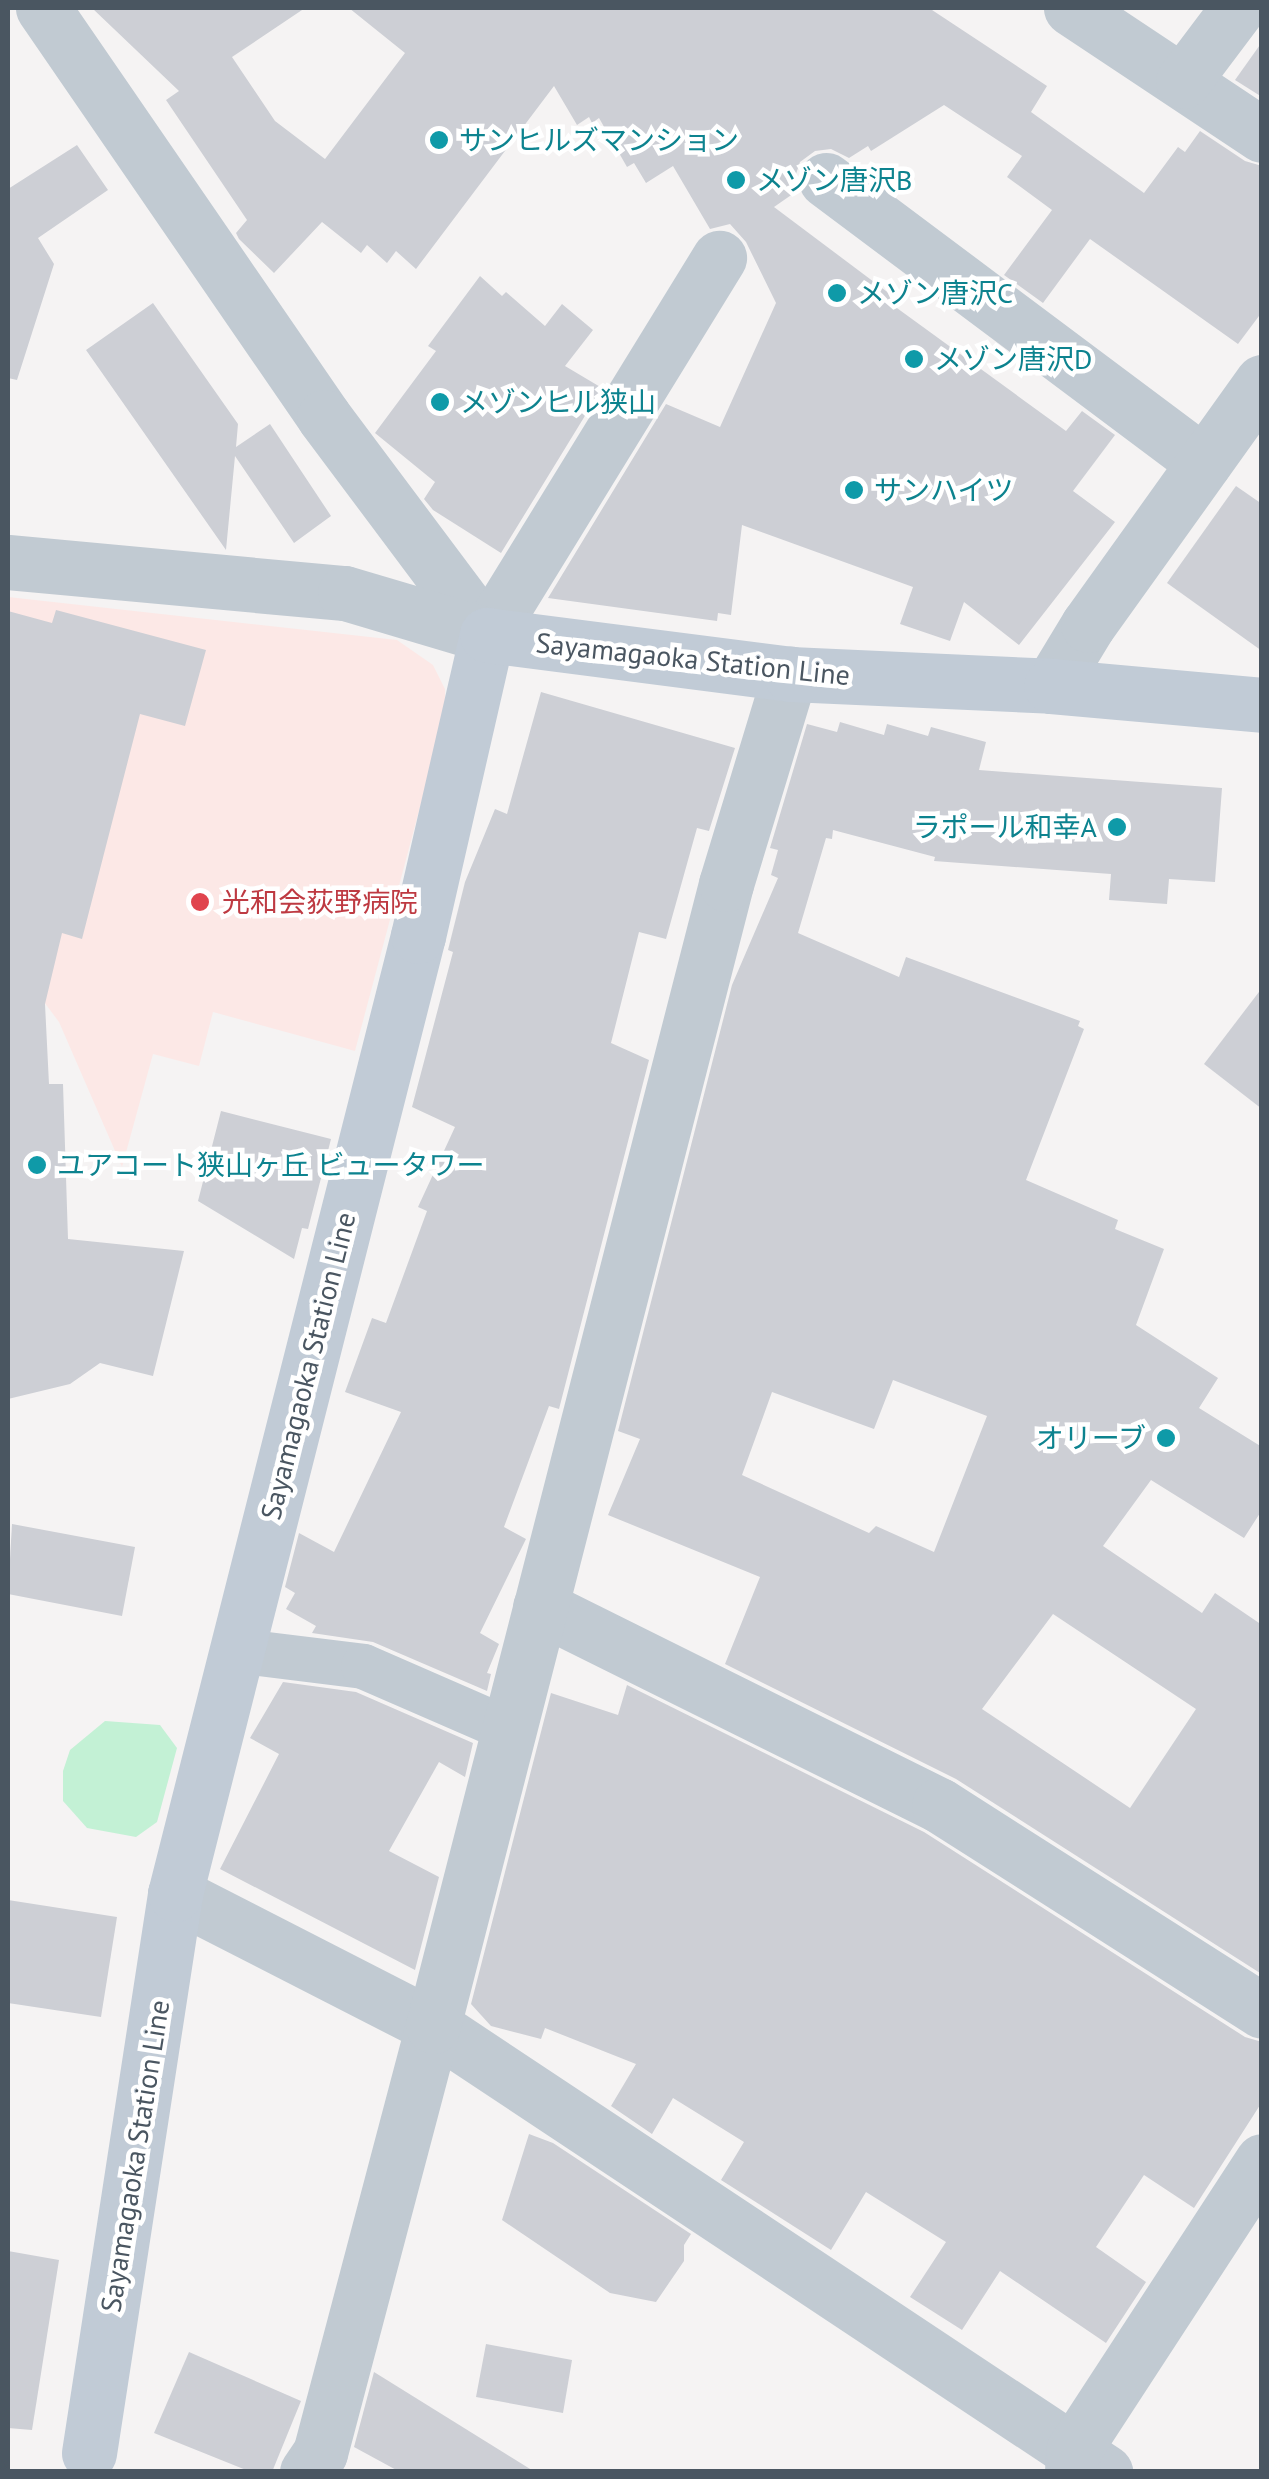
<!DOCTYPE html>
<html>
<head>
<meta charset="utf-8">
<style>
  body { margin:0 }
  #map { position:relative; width:1269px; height:2479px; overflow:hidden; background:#f5f3f3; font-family:"PT Sans","Noto Sans JP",sans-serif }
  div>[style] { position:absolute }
  .medical>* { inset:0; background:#fce8e6 }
  .green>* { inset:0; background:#c3f1d5 }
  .building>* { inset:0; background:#cdcfd5 }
  .pedestrian>* { height:45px; margin:-22.5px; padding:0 22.5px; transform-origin:22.5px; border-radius:22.5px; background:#c1cad2 }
  .minor>* { height:55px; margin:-27.5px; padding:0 27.5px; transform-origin:27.5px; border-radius:27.5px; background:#c1cad2 }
  .tertiary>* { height:55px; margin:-27.5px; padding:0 27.5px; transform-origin:27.5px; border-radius:27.5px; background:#c1cad2 }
  .secondary>* { height:55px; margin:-27.5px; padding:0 27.5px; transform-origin:27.5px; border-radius:27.5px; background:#c1cbd6 }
  .dots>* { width:28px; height:28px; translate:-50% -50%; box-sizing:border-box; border:5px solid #fff; border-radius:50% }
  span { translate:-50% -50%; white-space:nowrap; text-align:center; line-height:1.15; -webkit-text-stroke:9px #fff; paint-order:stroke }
  .culture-label { font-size:28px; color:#0d838f }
  .left { translate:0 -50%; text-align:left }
  .right { translate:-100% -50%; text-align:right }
  .street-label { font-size:28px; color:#4a5661 }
  .health-label { font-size:28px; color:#be3a42 }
  .frame { position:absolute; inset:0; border:10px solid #4a5661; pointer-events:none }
</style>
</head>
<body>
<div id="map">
  <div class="medical">
    <i style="clip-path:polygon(8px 597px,397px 640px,433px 665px,445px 689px,445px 713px,355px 1051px,213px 1012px,199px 1066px,153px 1054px,122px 1167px,59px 1022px,32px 986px,8px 975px)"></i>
  </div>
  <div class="green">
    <i style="clip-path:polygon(105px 1721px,160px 1725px,177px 1748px,157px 1822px,136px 1837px,87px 1828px,63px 1801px,63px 1771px,70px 1750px)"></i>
  </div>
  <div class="building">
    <i style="clip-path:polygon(92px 8px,305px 8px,232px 57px,275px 121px,325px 159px,405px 53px,349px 8px,929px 8px,1047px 86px,1031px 112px,1144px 193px,1178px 147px,1185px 152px,1200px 131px,1245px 161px,1262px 166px,1262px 312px,1238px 344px,1090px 239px,1043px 303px,1004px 275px,1052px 210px,1007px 177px,1022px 156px,944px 105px,871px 151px,868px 146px,849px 158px,831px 149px,815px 151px,800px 162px,795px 177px,797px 191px,774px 207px,894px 297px,890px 303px,1066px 431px,1082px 411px,1115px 435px,1073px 491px,1115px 522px,1019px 645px,964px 602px,950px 641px,900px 624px,913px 587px,742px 525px,731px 615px,718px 613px,717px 621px,548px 598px,666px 404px,720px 427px,776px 303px,746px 242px,730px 224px,710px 229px,673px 166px,646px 183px,634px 163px,627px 167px,599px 118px,592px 123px,589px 117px,577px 125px,554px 86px,416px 269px,396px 251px,387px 263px,367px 245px,361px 253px,322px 222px,274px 273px,239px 239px,236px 233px,247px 220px,166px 100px,179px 91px)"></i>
    <i style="clip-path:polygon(1262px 42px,1262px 97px,1235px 80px)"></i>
    <i style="clip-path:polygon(77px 145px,108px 190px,38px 238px,54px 264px,17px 380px,8px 378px,8px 189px)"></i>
    <i style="clip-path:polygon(480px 276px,502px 296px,506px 292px,545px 326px,562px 304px,593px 330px,565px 366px,602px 388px,501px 553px,433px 510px,424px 499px,435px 482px,375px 433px,436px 351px,428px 346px)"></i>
    <i style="clip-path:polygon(153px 303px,238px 424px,236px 447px,270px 424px,331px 516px,294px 543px,235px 456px,226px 550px,86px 350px)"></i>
    <i style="clip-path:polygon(1236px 486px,1262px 504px,1262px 651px,1167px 583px)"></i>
    <i style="clip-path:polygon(56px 610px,206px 650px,185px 726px,140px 714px,82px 939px,62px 933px,45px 1004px,49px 1084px,63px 1084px,68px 1239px,184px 1251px,153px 1376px,100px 1363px,70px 1384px,8px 1399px,8px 611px,52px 623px)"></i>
    <i style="clip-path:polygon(541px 692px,735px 748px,709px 831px,697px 828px,666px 939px,639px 932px,611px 1043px,649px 1060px,559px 1409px,549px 1406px,504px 1527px,526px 1539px,480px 1633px,499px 1644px,487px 1673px,491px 1674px,487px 1691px,373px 1642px,312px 1633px,316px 1626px,286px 1609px,295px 1593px,285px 1587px,299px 1533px,334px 1552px,401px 1412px,345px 1392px,372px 1318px,386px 1323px,427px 1211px,418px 1207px,455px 1127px,412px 1107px,453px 952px,448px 950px,465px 882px,495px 809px,507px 814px)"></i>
    <i style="clip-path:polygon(evenodd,840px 722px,884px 735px,887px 724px,928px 736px,931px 727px,986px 742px,979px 770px,1222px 788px,1215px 882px,1169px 879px,1167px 904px,1109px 900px,1111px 874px,934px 861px,935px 857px,833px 830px,832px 839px,826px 838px,798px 933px,899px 977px,906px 957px,1080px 1021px,1078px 1026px,1084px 1029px,1026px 1180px,1118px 1220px,1115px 1229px,1164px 1249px,1136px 1325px,1218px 1378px,1199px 1408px,1262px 1447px,1262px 1510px,1244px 1538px,1151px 1480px,1103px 1546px,1202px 1613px,1215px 1593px,1262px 1625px,1260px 1973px,956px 1779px,725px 1664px,760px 1577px,608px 1515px,640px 1439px,618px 1431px,732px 985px,778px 878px,771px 875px,778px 850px,770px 848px,807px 724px,837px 732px,840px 722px,893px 1380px,987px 1416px,934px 1552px,876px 1526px,869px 1533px,742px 1475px,772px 1392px,874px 1429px,893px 1380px,840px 722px,1053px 1614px,1196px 1709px,1130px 1808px,982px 1709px,1053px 1614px)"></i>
    <i style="clip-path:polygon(1262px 988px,1262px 1109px,1204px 1064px)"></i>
    <i style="clip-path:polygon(221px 1111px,331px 1139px,308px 1229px,302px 1228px,294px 1259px,198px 1201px)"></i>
    <i style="clip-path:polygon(12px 1524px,135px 1547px,122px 1616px,8px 1594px)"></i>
    <i style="clip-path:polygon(283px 1682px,356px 1692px,473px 1743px,465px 1777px,439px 1762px,389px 1851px,439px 1877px,415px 1970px,220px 1869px,279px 1754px,250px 1738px)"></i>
    <i style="clip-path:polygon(627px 1685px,924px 1832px,1245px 2037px,1262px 2042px,1262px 2102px,1194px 2208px,1144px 2175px,1096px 2247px,1146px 2282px,1106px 2343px,1000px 2271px,962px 2330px,910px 2297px,946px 2242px,866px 2192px,831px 2250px,721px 2180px,744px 2142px,673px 2098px,652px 2134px,611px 2106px,636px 2064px,545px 2028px,541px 2039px,491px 2026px,471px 2004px,551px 1693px,618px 1715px)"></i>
    <i style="clip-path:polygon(8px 1900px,117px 1917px,101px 2017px,8px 2003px)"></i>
    <i style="clip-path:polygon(529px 2134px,553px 2143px,691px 2234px,684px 2245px,684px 2261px,656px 2302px,610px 2293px,502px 2220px)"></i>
    <i style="clip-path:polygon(8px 2251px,59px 2260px,32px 2430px,8px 2428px)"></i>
    <i style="clip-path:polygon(486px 2344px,572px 2360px,563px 2413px,476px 2397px)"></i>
    <i style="clip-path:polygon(189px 2352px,301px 2401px,272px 2472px,251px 2472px,154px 2433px)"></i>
    <i style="clip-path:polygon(374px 2372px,535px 2472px,400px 2472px,354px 2447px)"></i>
  </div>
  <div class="pedestrian">
    <i style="left:235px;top:1650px;width:129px;rotate:7.1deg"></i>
    <i style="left:363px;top:1666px;width:158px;rotate:23.5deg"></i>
  </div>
  <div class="minor">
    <i style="left:43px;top:8px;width:496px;rotate:55.5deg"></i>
    <i style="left:324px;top:417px;width:272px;rotate:53.2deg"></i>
    <i style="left:487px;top:635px;width:443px;rotate:-58.4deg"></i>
    <i style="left:1071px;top:8px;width:229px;rotate:33.6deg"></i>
    <i style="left:1183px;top:81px;width:91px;rotate:-53deg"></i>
    <i style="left:826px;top:180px;width:472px;rotate:36.8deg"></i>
    <i style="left:540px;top:1607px;width:445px;rotate:26.4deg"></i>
    <i style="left:939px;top:1805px;width:383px;rotate:32.5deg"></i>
    <i style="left:175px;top:1894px;width:290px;rotate:27.1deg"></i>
    <i style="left:433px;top:2026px;width:807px;rotate:33.57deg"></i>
    <i style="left:307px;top:2472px;width:23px;rotate:-56deg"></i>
    <i style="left:320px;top:2453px;width:442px;rotate:-75.2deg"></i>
    <i style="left:433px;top:2026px;width:1179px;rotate:-75.61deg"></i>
    <i style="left:726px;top:884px;width:220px;rotate:-73.1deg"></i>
    <i style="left:1072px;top:2472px;width:21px;rotate:-87deg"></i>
    <i style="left:1073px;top:2451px;width:346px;rotate:-56.9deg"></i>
  </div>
  <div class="tertiary">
    <i style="left:8px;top:562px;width:338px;rotate:5.3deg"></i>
    <i style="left:345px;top:593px;width:148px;rotate:16.5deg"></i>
    <i style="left:1051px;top:686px;width:71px;rotate:-58.8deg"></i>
    <i style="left:1088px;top:625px;width:299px;rotate:-54.4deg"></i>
  </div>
  <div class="secondary">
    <i style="left:89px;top:2453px;width:566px;rotate:-81.25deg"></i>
    <i style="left:175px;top:1894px;width:988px;rotate:-75.77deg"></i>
    <i style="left:418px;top:936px;width:309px;rotate:-77.1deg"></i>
    <i style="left:487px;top:635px;width:305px;rotate:7.3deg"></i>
    <i style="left:790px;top:674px;width:261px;rotate:2.6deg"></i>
    <i style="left:1051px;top:686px;width:212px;rotate:5.1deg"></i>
  </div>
  <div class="dots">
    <i style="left:439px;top:140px;background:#0f9aa8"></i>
    <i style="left:736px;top:180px;background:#0f9aa8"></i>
    <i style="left:837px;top:293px;background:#0f9aa8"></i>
    <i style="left:914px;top:359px;background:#0f9aa8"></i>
    <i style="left:440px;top:402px;background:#0f9aa8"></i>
    <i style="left:854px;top:490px;background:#0f9aa8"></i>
    <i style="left:1117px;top:827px;background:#0f9aa8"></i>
    <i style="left:200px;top:902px;background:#e0444e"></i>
    <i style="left:37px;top:1165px;background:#0f9aa8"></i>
    <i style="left:1166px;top:1438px;background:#0f9aa8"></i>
  </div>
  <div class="culture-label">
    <span class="left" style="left:459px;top:140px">サンヒルズマンション</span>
    <span class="left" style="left:756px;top:180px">メゾン唐沢B</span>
    <span class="left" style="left:857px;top:293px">メゾン唐沢C</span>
    <span class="left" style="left:934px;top:359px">メゾン唐沢D</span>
    <span class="left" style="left:460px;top:402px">メゾンヒル狭山</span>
    <span class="left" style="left:874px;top:490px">サンハイツ</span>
    <span class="right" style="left:1097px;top:827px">ラポール和幸A</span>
    <span class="left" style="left:57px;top:1165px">ユアコート狭山ヶ丘 ビュータワー</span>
    <span class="right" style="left:1146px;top:1438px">オリーブ</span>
  </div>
  <div class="street-label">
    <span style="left:693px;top:659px;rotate:6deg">Sayamagaoka Station Line</span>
    <span style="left:308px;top:1366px;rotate:-76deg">Sayamagaoka Station Line</span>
    <span style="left:135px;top:2156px;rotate:-81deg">Sayamagaoka Station Line</span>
  </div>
  <div class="health-label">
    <span class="left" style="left:222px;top:902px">光和会荻野病院</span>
  </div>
  <div class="frame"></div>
</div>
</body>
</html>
